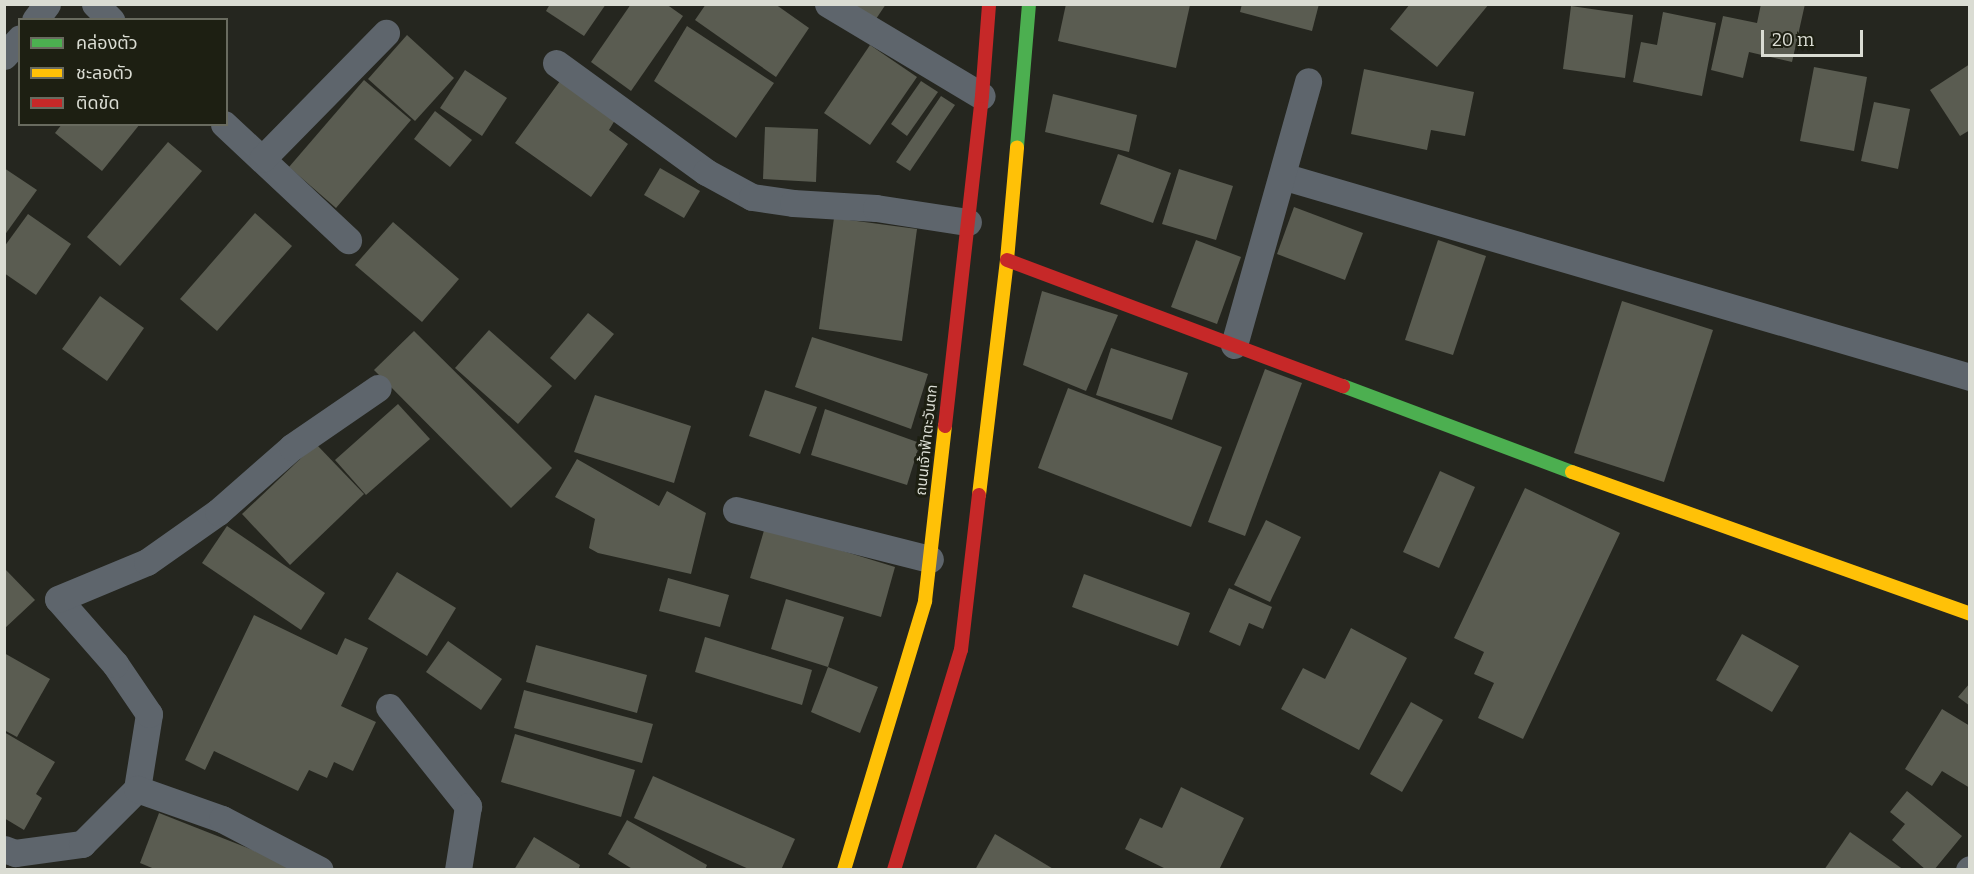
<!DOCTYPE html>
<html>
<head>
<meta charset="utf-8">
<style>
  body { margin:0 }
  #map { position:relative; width:1974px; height:874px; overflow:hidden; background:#25261f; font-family:Bitter,"Noto Sans Thai",serif }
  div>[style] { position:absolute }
  .building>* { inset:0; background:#5a5c51 }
  .street>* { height:27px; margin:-13.5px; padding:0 13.5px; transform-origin:13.5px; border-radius:13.5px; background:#5e656c }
  .fast>* { height:14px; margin:-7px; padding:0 7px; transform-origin:7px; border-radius:7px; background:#4caf50 }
  .slow>* { height:14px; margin:-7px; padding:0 7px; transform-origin:7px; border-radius:7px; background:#ffc107 }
  .jam>* { height:14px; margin:-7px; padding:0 7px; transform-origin:7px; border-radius:7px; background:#c62828 }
  span { translate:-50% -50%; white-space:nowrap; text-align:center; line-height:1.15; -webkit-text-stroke:6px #1d1f12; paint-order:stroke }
  .street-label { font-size:15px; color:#dadcd3 }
  .frame { position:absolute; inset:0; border:6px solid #dadcd3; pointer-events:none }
  .legend { position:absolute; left:18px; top:18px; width:210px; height:108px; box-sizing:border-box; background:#1d1f12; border:2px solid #696b5f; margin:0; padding:8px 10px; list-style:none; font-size:18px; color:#dadcd3 }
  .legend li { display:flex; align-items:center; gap:12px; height:30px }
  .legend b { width:30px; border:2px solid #696b5f }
  .scale { position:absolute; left:1761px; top:30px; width:102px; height:27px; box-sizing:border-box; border:3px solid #dadcd3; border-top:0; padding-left:8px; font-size:18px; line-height:21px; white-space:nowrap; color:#dadcd3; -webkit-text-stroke:4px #1d1f12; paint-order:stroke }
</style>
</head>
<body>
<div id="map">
  <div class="building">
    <i style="clip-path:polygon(550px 4px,606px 4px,584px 36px,546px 11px)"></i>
    <i style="clip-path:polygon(631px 4px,666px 4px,683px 16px,631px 91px,591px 62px)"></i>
    <i style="clip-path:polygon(706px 4px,775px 4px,809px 28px,776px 77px,695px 20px)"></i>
    <i style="clip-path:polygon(847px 4px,886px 4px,874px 22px)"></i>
    <i style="clip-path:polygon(1066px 4px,1190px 5px,1176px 68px,1058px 41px)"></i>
    <i style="clip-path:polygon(1242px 4px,1319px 4px,1312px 31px,1240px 12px)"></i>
    <i style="clip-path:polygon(1410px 4px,1489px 4px,1437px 67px,1390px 29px)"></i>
    <i style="clip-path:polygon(1761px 4px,1805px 4px,1792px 62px,1749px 52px,1743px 78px,1711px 70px,1723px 16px,1757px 23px)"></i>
    <i style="clip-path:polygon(1571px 6px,1633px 15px,1625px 78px,1563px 69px)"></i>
    <i style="clip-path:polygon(1663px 12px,1716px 23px,1702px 96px,1633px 82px,1641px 42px,1657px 45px)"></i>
    <i style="clip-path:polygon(687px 26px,774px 83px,736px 138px,654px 81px)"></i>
    <i style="clip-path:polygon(407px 35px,454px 78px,415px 121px,368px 79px)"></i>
    <i style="clip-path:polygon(870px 45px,917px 77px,870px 145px,824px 113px)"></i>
    <i style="clip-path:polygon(1970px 64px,1970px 130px,1960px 136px,1930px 90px)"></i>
    <i style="clip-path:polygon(1814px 67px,1867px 77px,1854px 151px,1800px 141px)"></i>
    <i style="clip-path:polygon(1364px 69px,1474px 92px,1465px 136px,1431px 130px,1427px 150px,1351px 134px)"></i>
    <i style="clip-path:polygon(465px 70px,507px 98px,482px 136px,440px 108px)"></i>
    <i style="clip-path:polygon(364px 80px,411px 120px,336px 208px,289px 167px)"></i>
    <i style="clip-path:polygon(560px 81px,615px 120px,609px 130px,628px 144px,591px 197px,515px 143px)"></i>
    <i style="clip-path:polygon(921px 81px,938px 92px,907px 136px,891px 124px)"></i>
    <i style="clip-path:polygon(1053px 94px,1137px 115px,1129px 152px,1045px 132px)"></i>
    <i style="clip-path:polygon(941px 96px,955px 105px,910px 171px,896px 162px)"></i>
    <i style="clip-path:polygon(1874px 102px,1910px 109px,1898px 169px,1861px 161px)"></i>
    <i style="clip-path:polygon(435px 111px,472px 140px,450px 167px,414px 139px)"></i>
    <i style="clip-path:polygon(62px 124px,140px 124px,102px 171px,55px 133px)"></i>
    <i style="clip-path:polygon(765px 127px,818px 129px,816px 182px,763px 179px)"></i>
    <i style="clip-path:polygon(168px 142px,202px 171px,120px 266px,87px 237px)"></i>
    <i style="clip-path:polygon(1118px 154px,1171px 173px,1153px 223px,1100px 204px)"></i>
    <i style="clip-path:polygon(4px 168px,37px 190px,4px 236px)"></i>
    <i style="clip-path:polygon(660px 168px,700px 191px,684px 218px,644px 195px)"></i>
    <i style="clip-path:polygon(1179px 169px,1233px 186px,1216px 240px,1162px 224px)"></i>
    <i style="clip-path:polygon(1294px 207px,1363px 233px,1345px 280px,1277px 254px)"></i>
    <i style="clip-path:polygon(255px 213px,292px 246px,217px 331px,180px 299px)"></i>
    <i style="clip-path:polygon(28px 214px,71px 244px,36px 295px,4px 273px,4px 247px)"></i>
    <i style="clip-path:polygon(834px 218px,917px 229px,902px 341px,819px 329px)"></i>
    <i style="clip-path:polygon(393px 222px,459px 279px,422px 322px,355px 265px)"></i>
    <i style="clip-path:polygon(1196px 240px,1241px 257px,1217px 324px,1171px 307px)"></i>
    <i style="clip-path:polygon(1438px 240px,1486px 256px,1453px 355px,1405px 340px)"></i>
    <i style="clip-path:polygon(1042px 291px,1118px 315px,1086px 391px,1023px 365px)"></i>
    <i style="clip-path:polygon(100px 296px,144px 328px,107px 381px,62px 349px)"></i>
    <i style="clip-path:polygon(1622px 301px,1713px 330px,1664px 482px,1574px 453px)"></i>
    <i style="clip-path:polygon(588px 313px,614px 334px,575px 380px,550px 358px)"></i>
    <i style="clip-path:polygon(489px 330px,552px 386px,518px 424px,455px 368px)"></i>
    <i style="clip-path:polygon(414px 331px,552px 468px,511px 508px,374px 370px)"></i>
    <i style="clip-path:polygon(812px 337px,928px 374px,911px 429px,795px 387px)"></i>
    <i style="clip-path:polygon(1111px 348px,1188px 373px,1172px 420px,1096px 395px)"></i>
    <i style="clip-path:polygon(1265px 369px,1302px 383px,1245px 536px,1208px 522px)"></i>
    <i style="clip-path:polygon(1068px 388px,1222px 447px,1191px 527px,1038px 468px)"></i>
    <i style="clip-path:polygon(765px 390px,817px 407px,800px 454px,749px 436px)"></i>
    <i style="clip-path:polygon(595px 395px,691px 426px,674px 483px,574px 452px)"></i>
    <i style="clip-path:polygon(398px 404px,430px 439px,366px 495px,335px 460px)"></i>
    <i style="clip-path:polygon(825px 409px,920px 443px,907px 485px,811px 455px)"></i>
    <i style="clip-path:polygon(316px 444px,364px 494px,290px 565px,242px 514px)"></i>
    <i style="clip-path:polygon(577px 459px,659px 506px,667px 491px,706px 513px,691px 574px,598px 553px,589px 548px,595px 519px,555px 497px)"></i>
    <i style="clip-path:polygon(1440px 471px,1475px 487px,1439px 568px,1403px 552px)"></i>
    <i style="clip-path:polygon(1525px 488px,1620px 533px,1523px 739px,1478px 718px,1494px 683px,1474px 674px,1484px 652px,1454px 638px)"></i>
    <i style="clip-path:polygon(1266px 520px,1301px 537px,1270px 602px,1234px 585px)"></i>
    <i style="clip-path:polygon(227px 526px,325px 593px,301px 630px,202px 563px)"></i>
    <i style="clip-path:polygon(765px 527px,895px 567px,881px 617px,750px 578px)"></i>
    <i style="clip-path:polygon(4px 568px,35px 600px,4px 629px)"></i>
    <i style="clip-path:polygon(397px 572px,456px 608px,427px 656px,368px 619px)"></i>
    <i style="clip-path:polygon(1084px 574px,1190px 613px,1178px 646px,1072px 607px)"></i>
    <i style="clip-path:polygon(668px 578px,729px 595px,720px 627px,659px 611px)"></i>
    <i style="clip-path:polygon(1229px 588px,1272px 607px,1263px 629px,1249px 623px,1240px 646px,1209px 632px)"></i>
    <i style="clip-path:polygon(786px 599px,844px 617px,828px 667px,771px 649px)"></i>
    <i style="clip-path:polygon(254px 615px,337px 655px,345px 638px,368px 648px,341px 706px,376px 722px,353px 771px,334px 762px,327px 778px,309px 770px,298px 791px,214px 751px,205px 770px,185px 760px)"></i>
    <i style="clip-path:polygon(1351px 628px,1407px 658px,1359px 750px,1281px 709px,1303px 668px,1325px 679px)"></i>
    <i style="clip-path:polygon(1742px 634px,1799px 666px,1772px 712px,1716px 680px)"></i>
    <i style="clip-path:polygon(705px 637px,812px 670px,802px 705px,695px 672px)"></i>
    <i style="clip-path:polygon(448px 641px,502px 679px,481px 710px,426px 672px)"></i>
    <i style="clip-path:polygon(536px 645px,647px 675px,637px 713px,526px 682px)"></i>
    <i style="clip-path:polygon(4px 653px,50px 679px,17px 737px,4px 730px)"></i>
    <i style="clip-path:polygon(828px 667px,878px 687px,860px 733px,811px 712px)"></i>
    <i style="clip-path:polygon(1970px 683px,1970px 706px,1958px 697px)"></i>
    <i style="clip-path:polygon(524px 690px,653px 724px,642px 763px,514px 728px)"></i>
    <i style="clip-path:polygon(1411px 702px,1443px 720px,1402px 792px,1370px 774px)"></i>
    <i style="clip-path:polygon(1942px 709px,1970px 726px,1970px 788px,1942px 771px,1932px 786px,1905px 769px)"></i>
    <i style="clip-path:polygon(4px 732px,55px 762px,36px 794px,42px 798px,24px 830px,4px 818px)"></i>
    <i style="clip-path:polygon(515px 734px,635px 770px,621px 817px,501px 782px)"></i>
    <i style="clip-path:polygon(653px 776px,795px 839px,781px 870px,751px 870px,634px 818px)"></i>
    <i style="clip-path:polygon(1181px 787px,1244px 818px,1219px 870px,1168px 870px,1125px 849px,1140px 818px,1162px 828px)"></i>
    <i style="clip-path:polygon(1907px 791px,1962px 836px,1934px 870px,1926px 870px,1892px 840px,1905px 824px,1890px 812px)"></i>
    <i style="clip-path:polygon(159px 813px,301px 869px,157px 870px,140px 863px)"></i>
    <i style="clip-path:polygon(627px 820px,707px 865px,705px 870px,634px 870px,608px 854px)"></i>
    <i style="clip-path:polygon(1850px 832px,1904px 870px,1824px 870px)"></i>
    <i style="clip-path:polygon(995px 834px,1055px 870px,975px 870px)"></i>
    <i style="clip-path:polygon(534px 837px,580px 865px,578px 870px,514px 870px)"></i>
  </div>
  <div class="street">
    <i style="left:95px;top:4px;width:23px;rotate:45deg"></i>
    <i style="left:828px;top:4px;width:179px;rotate:30.9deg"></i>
    <i style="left:35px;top:20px;width:20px;rotate:-53deg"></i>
    <i style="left:4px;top:56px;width:24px;rotate:-48deg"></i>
    <i style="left:556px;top:63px;width:185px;rotate:36deg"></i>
    <i style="left:706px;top:172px;width:52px;rotate:28.5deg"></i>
    <i style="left:752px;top:197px;width:41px;rotate:8.3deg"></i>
    <i style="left:793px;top:203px;width:83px;rotate:3.4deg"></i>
    <i style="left:876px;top:208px;width:93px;rotate:8.7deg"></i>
    <i style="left:224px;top:124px;width:170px;rotate:43.1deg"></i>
    <i style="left:262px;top:159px;width:177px;rotate:-45.5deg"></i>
    <i style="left:1282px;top:176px;width:717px;rotate:16.29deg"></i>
    <i style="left:1234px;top:345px;width:274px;rotate:-74.3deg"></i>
    <i style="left:736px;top:510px;width:200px;rotate:14.2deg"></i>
    <i style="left:389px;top:707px;width:127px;rotate:51.4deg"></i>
    <i style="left:468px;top:806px;width:65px;rotate:98.9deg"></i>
    <i style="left:137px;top:789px;width:76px;rotate:-80.9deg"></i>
    <i style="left:149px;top:714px;width:60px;rotate:-124.2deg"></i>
    <i style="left:115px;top:664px;width:86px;rotate:-131.2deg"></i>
    <i style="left:58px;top:599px;width:96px;rotate:-22.6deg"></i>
    <i style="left:147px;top:562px;width:87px;rotate:-35.2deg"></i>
    <i style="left:218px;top:512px;width:98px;rotate:-41.3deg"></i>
    <i style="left:292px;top:447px;width:104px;rotate:-34.5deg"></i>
    <i style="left:4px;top:849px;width:12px;rotate:20deg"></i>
    <i style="left:15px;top:853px;width:68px;rotate:-7.7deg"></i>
    <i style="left:82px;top:844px;width:78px;rotate:-45deg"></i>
    <i style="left:137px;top:789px;width:90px;rotate:19.4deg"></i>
    <i style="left:222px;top:819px;width:110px;rotate:27.5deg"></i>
    <i style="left:1969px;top:870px;width:1px;rotate:-45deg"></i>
  </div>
  <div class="fast">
    <i style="left:1017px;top:147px;width:144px;rotate:-85.2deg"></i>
    <i style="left:1343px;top:386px;width:245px;rotate:20.6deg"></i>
  </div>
  <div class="slow">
    <i style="left:1572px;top:472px;width:423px;rotate:19.6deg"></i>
    <i style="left:979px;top:495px;width:237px;rotate:-83.2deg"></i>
    <i style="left:1007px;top:260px;width:113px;rotate:-84.9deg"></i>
    <i style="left:844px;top:870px;width:281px;rotate:-73.2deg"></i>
    <i style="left:925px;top:601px;width:176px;rotate:-83.5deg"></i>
  </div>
  <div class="jam">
    <i style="left:1007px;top:260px;width:359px;rotate:20.6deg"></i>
    <i style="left:945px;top:426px;width:332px;rotate:-83.6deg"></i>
    <i style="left:982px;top:96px;width:92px;rotate:-85.6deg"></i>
    <i style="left:894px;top:870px;width:230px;rotate:-73.1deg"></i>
    <i style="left:961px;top:650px;width:156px;rotate:-83.4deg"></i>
  </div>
  <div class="street-label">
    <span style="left:927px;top:440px;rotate:-84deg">ถนนเจ้าฟ้าตะวันตก</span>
  </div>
  <div class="frame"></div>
  <ul class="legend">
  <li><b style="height:8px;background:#4caf50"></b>คล่องตัว</li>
  <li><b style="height:8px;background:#ffc107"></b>ชะลอตัว</li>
  <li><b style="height:8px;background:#c62828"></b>ติดขัด</li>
  </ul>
  <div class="scale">20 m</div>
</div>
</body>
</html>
